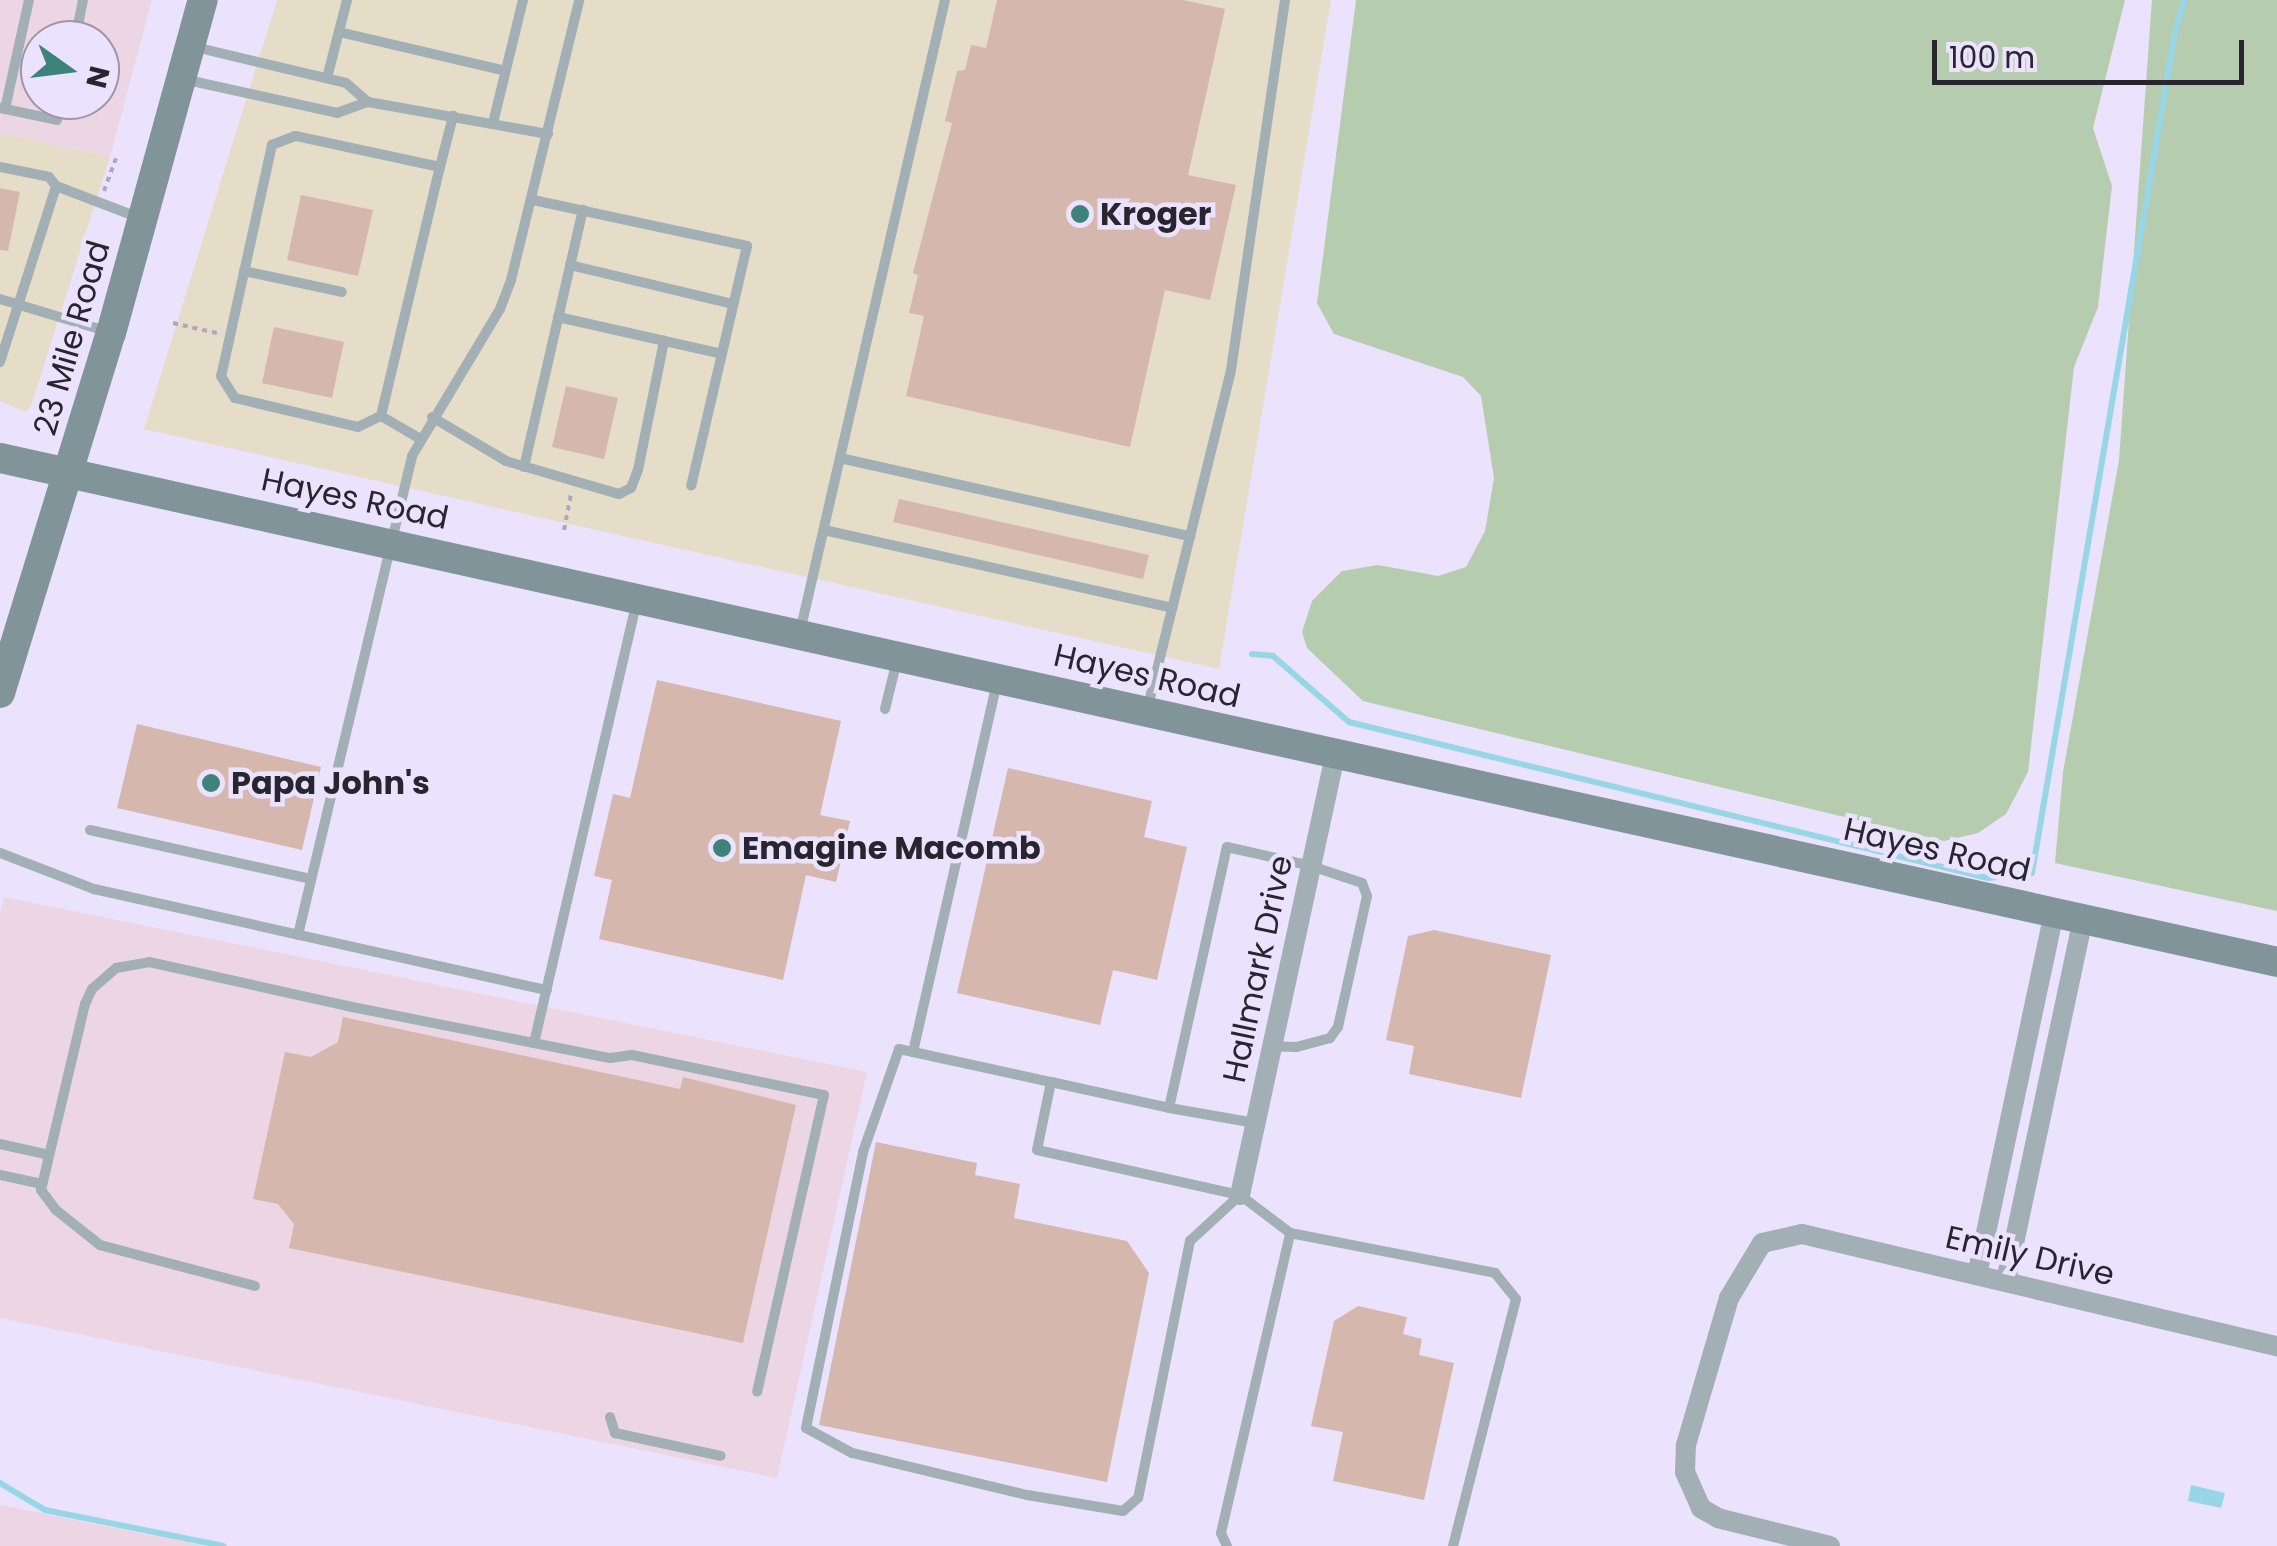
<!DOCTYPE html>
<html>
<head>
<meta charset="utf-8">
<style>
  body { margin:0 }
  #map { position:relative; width:2277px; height:1546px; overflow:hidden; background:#ebe2fd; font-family:Poppins,sans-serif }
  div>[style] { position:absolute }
  .commercial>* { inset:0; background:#e5ddc7 }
  .industrial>* { inset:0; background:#ecd6e3 }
  .green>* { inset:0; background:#b6ccae }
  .water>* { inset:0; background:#97d6e7 }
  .stream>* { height:6px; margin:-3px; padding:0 3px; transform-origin:3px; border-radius:3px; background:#97d6e7 }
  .building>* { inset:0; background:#d5b7ae }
  .path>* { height:4px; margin-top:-2px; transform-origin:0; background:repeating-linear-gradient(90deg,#aea7bd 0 5px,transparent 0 10px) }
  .lane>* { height:10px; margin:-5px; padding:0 5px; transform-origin:5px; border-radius:5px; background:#a2afb4 }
  .street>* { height:20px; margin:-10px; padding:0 10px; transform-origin:10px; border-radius:10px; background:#a2afb4 }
  .secondary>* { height:30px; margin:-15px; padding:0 15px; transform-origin:15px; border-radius:15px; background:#80949a }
  .dots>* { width:28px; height:28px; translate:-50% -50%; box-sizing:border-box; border:5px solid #ebe2fd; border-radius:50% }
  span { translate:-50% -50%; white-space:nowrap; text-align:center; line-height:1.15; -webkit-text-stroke:9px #ebe2fd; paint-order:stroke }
  .poi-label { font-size:32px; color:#29252f; font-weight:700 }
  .left { translate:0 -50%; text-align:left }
  .street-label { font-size:32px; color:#29252f }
  .north { position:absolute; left:20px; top:20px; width:100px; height:100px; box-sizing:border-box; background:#ebe2fd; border:2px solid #9d96ab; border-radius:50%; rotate:104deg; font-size:28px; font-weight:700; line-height:40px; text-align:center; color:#29252f }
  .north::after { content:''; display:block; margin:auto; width:35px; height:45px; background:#3d837b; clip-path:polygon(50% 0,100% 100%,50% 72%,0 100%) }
  .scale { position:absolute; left:1932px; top:40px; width:312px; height:45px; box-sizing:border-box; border:5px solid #29252f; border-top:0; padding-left:12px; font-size:30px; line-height:35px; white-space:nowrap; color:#29252f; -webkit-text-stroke:8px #ebe2fd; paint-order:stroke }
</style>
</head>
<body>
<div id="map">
  <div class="commercial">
    <i style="clip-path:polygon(277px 0,1331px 0,1219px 669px,144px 429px)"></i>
    <i style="clip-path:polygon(0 133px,110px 157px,31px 406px,26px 412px,0 401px)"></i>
  </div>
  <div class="industrial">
    <i style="clip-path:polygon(evenodd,0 0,152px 0,110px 157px,0 133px,0 0,40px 40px,100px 40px,100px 100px,40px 100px,40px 40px)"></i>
    <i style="clip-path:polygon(4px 897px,867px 1072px,777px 1478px,0 1318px,0 912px)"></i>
    <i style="clip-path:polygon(0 1505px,207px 1546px,0 1546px)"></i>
  </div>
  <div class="green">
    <i style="clip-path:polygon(1356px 0,2125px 0,2093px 128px,2112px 186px,2098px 307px,2074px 367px,2028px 772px,2006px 814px,1978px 833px,1944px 841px,1363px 701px,1307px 648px,1302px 632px,1312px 601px,1342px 571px,1378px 565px,1438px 576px,1466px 567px,1485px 531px,1494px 478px,1481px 396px,1463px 377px,1334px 334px,1317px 303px)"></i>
    <i style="clip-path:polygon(2152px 0,2277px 0,2277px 911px,2055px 863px,2063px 772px,2119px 460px)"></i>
  </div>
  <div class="water">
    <i style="clip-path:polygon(2191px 1485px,2225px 1493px,2221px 1508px,2188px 1501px)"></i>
  </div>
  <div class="stream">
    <i style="left:1252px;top:654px;width:21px;rotate:5deg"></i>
    <i style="left:1273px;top:656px;width:101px;rotate:41deg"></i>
    <i style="left:1349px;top:722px;width:658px;rotate:13.72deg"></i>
    <i style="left:1988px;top:878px;width:44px;rotate:-6.5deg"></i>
    <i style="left:2032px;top:873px;width:853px;rotate:-80.35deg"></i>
    <i style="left:2175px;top:32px;width:33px;rotate:-74deg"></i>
    <i style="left:0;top:1483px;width:52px;rotate:31deg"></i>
    <i style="left:45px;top:1510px;width:182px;rotate:11.4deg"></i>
  </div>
  <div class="building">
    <i style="clip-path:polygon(997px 0,1183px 0,1225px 9px,1188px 175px,1236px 185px,1210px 300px,1165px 290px,1130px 447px,906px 396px,924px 316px,909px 313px,918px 275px,913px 273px,952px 123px,945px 121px,957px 71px,965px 70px,971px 45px,986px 48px)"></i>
    <i style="clip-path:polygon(0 188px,20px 192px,8px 251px,0 250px)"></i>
    <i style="clip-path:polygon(301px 195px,373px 210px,358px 276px,287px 260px)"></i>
    <i style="clip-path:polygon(274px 327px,344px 342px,332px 398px,262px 383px)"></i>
    <i style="clip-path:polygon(566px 386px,618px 398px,604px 459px,552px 447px)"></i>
    <i style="clip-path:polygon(899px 499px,1149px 555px,1143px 579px,893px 522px)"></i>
    <i style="clip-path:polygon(657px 680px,841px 721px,820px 815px,850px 821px,836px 882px,806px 875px,783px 980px,599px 939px,612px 880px,594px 876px,613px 794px,630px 798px)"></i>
    <i style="clip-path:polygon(137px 724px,321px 767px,302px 850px,117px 808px)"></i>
    <i style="clip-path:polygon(1008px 768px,1152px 801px,1144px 837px,1187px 847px,1157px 980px,1113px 970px,1100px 1025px,957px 993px)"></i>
    <i style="clip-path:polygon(1434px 930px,1551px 955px,1521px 1098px,1409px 1074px,1414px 1046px,1386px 1040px,1408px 936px)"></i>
    <i style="clip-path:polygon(343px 1017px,680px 1089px,683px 1077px,796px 1105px,743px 1343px,289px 1248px,294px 1224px,278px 1204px,253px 1199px,285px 1052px,311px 1057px,338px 1042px)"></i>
    <i style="clip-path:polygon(876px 1142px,977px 1163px,975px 1175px,1020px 1184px,1014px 1218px,1127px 1241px,1149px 1273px,1107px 1482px,819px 1425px)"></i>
    <i style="clip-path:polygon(1358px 1306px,1407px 1317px,1403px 1334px,1422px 1339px,1419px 1355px,1454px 1363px,1424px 1500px,1333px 1481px,1343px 1432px,1311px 1426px,1334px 1321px)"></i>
  </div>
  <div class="path">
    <i style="left:104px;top:191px;width:35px;rotate:-70deg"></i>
    <i style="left:173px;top:323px;width:45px;rotate:12.8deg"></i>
    <i style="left:564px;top:530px;width:36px;rotate:-79deg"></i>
  </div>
  <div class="lane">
    <i style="left:339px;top:32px;width:171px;rotate:13.1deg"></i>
    <i style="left:75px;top:40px;width:41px;rotate:-78.7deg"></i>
    <i style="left:195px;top:47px;width:155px;rotate:13.4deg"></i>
    <i style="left:346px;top:83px;width:29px;rotate:41deg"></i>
    <i style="left:327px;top:78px;width:81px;rotate:-75.6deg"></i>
    <i style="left:183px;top:79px;width:158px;rotate:12.4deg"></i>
    <i style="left:337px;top:113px;width:33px;rotate:-20deg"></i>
    <i style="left:368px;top:102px;width:183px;rotate:10.1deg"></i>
    <i style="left:0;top:108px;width:58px;rotate:11.9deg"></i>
    <i style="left:57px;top:120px;width:21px;rotate:-76deg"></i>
    <i style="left:5px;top:109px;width:112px;rotate:-77.6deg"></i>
    <i style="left:493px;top:123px;width:127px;rotate:-76.3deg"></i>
    <i style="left:0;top:167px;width:50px;rotate:11.5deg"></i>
    <i style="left:49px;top:177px;width:11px;rotate:52deg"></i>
    <i style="left:440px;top:167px;width:148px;rotate:-167.9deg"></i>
    <i style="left:295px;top:136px;width:25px;rotate:159deg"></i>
    <i style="left:272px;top:145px;width:237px;rotate:102.4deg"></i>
    <i style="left:221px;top:376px;width:26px;rotate:58deg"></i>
    <i style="left:235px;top:398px;width:126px;rotate:13.3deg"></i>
    <i style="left:358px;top:427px;width:25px;rotate:-26deg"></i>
    <i style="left:381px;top:416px;width:256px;rotate:-76.7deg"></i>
    <i style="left:440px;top:167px;width:53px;rotate:-75.7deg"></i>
    <i style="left:533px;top:200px;width:219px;rotate:12.1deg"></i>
    <i style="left:747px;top:246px;width:246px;rotate:103.1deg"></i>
    <i style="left:570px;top:265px;width:168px;rotate:13.5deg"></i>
    <i style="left:244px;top:271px;width:100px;rotate:12.1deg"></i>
    <i style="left:0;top:299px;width:114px;rotate:16.8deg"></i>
    <i style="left:558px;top:317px;width:168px;rotate:12.7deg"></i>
    <i style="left:0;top:362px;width:185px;rotate:-72.3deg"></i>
    <i style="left:56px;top:186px;width:87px;rotate:20.9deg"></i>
    <i style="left:381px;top:416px;width:44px;rotate:30.1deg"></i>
    <i style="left:432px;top:417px;width:86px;rotate:30.7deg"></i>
    <i style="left:506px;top:461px;width:118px;rotate:16.3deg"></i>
    <i style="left:619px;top:494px;width:13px;rotate:-27deg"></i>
    <i style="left:631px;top:488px;width:19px;rotate:-69deg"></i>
    <i style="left:638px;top:470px;width:132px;rotate:-78.6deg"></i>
    <i style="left:840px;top:458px;width:359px;rotate:12.6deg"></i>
    <i style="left:524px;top:467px;width:264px;rotate:-77.1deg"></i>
    <i style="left:824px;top:530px;width:357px;rotate:12.6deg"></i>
    <i style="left:800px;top:632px;width:648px;rotate:-77.08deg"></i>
    <i style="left:885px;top:709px;width:50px;rotate:-76.2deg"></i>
    <i style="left:1147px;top:710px;width:350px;rotate:-76.1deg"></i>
    <i style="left:1231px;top:370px;width:374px;rotate:-81.7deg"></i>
    <i style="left:90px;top:830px;width:226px;rotate:12.5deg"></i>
    <i style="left:0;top:853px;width:101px;rotate:21deg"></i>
    <i style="left:94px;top:889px;width:464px;rotate:12.6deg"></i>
    <i style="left:298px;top:935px;width:492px;rotate:-76.6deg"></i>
    <i style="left:412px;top:456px;width:171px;rotate:-59.1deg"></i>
    <i style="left:500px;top:309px;width:31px;rotate:-69deg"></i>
    <i style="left:511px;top:280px;width:288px;rotate:-76.3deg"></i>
    <i style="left:534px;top:1043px;width:455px;rotate:-76.9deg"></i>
    <i style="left:913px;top:1052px;width:379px;rotate:-77.2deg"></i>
    <i style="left:1051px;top:1082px;width:69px;rotate:101.6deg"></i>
    <i style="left:1037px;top:1150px;width:208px;rotate:12.5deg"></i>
    <i style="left:1240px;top:1195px;width:68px;rotate:137.4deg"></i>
    <i style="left:1190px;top:1241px;width:262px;rotate:101.4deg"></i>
    <i style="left:1138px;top:1498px;width:20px;rotate:139deg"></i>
    <i style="left:1123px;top:1511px;width:97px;rotate:-170.5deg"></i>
    <i style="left:1027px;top:1495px;width:180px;rotate:-166.5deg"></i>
    <i style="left:852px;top:1453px;width:52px;rotate:-151.5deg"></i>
    <i style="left:806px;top:1428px;width:282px;rotate:-78.3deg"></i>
    <i style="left:863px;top:1152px;width:109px;rotate:-70.7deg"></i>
    <i style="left:899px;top:1049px;width:14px;rotate:12deg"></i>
    <i style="left:913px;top:1052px;width:141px;rotate:12.3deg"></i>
    <i style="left:1051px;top:1082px;width:121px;rotate:12.4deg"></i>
    <i style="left:1255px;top:1123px;width:87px;rotate:-170.1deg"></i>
    <i style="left:1169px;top:1108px;width:267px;rotate:-77.5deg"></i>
    <i style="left:1227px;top:847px;width:86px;rotate:12.7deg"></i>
    <i style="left:1311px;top:866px;width:54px;rotate:18.4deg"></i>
    <i style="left:1362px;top:883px;width:14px;rotate:69deg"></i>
    <i style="left:1367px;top:896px;width:134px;rotate:102.5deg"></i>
    <i style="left:1338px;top:1027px;width:14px;rotate:126deg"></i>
    <i style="left:1330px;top:1038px;width:35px;rotate:165deg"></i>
    <i style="left:1296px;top:1047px;width:24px;rotate:-178deg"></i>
    <i style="left:0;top:1144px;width:50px;rotate:12.7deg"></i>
    <i style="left:0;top:1175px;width:43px;rotate:12.1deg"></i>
    <i style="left:1240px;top:1195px;width:63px;rotate:37.2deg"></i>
    <i style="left:1290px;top:1233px;width:209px;rotate:11deg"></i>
    <i style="left:1495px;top:1273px;width:33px;rotate:51deg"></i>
    <i style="left:1516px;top:1299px;width:255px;rotate:104.3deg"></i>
    <i style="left:255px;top:1286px;width:160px;rotate:-165.2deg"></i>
    <i style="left:100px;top:1245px;width:56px;rotate:-141.5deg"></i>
    <i style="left:56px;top:1210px;width:25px;rotate:-127deg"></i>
    <i style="left:41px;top:1190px;width:191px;rotate:-76.7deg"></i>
    <i style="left:85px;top:1004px;width:17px;rotate:-65deg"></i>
    <i style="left:92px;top:989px;width:32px;rotate:-41deg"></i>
    <i style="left:116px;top:968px;width:34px;rotate:-10deg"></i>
    <i style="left:149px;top:962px;width:203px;rotate:12.5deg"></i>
    <i style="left:347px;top:1006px;width:268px;rotate:11.2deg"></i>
    <i style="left:610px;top:1058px;width:22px;rotate:-8deg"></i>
    <i style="left:632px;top:1055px;width:196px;rotate:11.8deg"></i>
    <i style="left:824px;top:1095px;width:304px;rotate:102.7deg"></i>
    <i style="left:610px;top:1417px;width:17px;rotate:73deg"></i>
    <i style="left:615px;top:1433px;width:108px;rotate:12.2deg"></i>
    <i style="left:1227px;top:1546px;width:14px;rotate:-115deg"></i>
    <i style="left:1221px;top:1533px;width:308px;rotate:-77deg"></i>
  </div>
  <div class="street">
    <i style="left:1240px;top:1195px;width:450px;rotate:-77.8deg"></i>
    <i style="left:1977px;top:1275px;width:371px;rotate:-78deg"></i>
    <i style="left:2006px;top:1281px;width:370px;rotate:-78deg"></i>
    <i style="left:1830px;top:1546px;width:115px;rotate:-166deg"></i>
    <i style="left:1718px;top:1518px;width:20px;rotate:-150deg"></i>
    <i style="left:1701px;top:1508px;width:39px;rotate:-114deg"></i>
    <i style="left:1685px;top:1472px;width:27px;rotate:-88deg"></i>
    <i style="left:1686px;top:1445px;width:153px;rotate:-73.7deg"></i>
    <i style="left:1729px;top:1298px;width:64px;rotate:-59deg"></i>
    <i style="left:1762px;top:1243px;width:41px;rotate:-12.7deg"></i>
    <i style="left:1802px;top:1234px;width:488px;rotate:13.3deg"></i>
  </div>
  <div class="secondary">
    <i style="left:0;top:458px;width:2332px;rotate:12.48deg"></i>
    <i style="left:0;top:693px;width:377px;rotate:-72.9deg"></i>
    <i style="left:111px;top:333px;width:345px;rotate:-74.6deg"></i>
  </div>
  <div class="dots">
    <i style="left:1080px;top:214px;background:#3d837b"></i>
    <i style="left:211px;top:783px;background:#3d837b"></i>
    <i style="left:722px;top:848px;background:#3d837b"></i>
  </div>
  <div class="poi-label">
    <span class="left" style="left:1100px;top:214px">Kroger</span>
    <span class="left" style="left:231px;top:783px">Papa John's</span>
    <span class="left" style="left:742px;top:848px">Emagine Macomb</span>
  </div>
  <div class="street-label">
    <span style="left:72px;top:338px;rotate:-74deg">23 Mile Road</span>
    <span style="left:355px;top:499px;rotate:12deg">Hayes Road</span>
    <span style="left:1147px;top:676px;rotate:13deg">Hayes Road</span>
    <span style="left:1937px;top:850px;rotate:13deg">Hayes Road</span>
    <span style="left:1258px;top:969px;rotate:-78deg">Hallmark Drive</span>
    <span style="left:2030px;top:1256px;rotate:13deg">Emily Drive</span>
  </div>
  <div class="north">N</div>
  <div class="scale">100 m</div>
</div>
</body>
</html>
